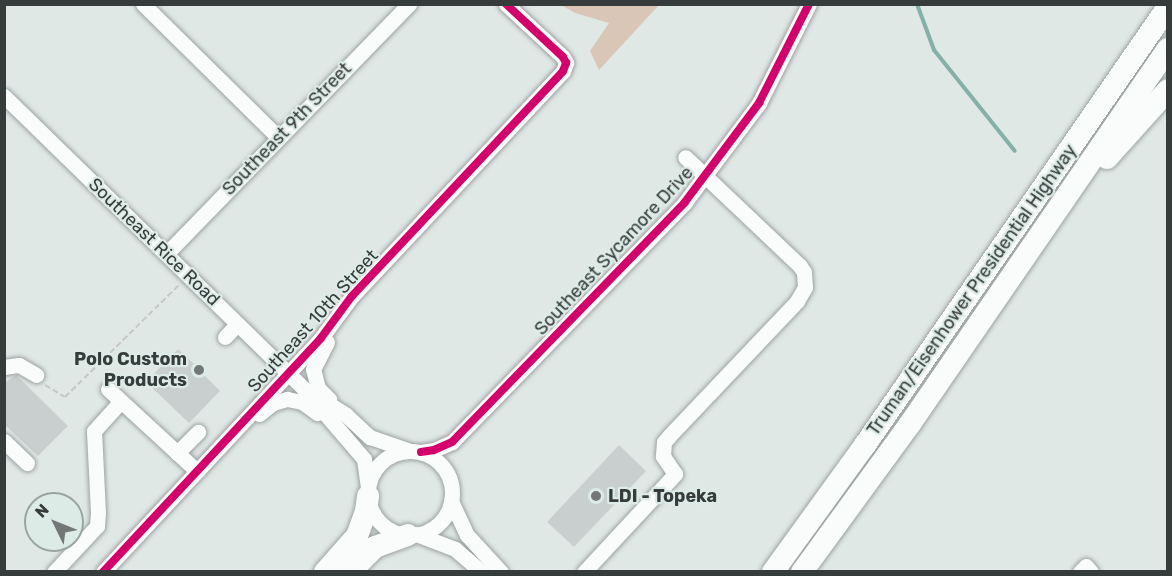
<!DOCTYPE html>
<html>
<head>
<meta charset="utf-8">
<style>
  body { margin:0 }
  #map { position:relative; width:1172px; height:576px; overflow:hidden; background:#e0e8e6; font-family:Rubik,sans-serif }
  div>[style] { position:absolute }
  .green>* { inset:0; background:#dac6b6 }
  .stream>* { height:4px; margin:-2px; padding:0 2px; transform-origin:2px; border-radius:2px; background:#83b1a8 }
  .building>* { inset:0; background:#c9cfce }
  .path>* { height:2px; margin-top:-1px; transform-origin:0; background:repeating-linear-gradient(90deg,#c4c7c6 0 6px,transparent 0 9px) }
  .roads { filter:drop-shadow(0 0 2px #9ca3a1) drop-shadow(0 0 2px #9ca3a1) }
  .minor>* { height:15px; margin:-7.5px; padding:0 7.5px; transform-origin:7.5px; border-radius:7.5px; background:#fafcfb }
  .minor>.ring { margin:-7.5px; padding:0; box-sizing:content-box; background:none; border:15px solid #fafcfb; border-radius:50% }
  .highway>* { height:22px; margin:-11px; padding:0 11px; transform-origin:11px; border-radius:11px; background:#fafcfb }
  .cycleway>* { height:8px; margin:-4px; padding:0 4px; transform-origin:4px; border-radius:4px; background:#d6006c }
  .dots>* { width:16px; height:16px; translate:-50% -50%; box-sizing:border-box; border:3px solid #ddebe7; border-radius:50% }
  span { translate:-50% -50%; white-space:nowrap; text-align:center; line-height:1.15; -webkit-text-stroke:4.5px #ddebe7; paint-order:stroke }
  .street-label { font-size:18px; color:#363c3b }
  .poi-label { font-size:18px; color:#363c3b; font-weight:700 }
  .right { translate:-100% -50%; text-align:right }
  .left { translate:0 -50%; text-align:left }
  .frame { position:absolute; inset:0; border:6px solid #363c3b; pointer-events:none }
  .north { position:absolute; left:24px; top:492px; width:60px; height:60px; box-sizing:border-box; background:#ddebe7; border:2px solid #9aa5a2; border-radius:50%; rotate:313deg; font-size:16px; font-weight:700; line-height:24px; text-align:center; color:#363c3b }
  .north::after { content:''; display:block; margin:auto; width:21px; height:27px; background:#727877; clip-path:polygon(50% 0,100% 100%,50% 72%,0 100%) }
</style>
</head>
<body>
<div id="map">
  <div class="green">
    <i style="clip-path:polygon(561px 5px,659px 5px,599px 70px,590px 51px,609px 23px,575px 13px)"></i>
  </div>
  <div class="stream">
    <i style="left:917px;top:4px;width:49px;rotate:69.7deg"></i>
    <i style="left:934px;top:50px;width:129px;rotate:51.3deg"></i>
  </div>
  <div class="building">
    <i style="clip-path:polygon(178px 349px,196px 366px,198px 364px,206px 371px,203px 374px,220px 391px,189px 423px,146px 382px)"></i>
    <i style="clip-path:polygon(16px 375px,68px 426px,38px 456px,4px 424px,4px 383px)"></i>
    <i style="clip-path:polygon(619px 445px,646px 471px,574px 547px,547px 522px)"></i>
  </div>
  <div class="path">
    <i style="left:45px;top:385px;width:23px;rotate:31deg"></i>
    <i style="left:65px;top:397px;width:160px;rotate:-44.5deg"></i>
  </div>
  <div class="roads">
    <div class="minor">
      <i style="left:143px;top:4px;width:190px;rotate:44.6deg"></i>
      <i style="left:4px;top:96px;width:419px;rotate:44.3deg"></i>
      <i style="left:304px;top:389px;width:92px;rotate:49.4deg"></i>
      <i style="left:364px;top:459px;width:29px;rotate:82deg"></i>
      <i style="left:166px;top:254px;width:349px;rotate:-45.8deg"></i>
      <i style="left:225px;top:337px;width:18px;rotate:-47deg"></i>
      <i style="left:327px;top:342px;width:30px;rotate:117deg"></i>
      <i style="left:313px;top:369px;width:20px;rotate:75deg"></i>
      <i style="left:318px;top:388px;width:16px;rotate:45deg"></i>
      <i style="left:4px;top:367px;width:15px;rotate:-8deg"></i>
      <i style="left:19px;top:365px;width:20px;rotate:30deg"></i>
      <i style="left:108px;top:389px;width:121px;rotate:42.7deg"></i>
      <i style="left:313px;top:394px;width:39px;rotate:32deg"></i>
      <i style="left:346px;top:415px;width:33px;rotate:43deg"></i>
      <i style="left:370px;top:437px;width:42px;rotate:19.3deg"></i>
      <i style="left:259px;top:414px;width:18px;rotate:-38deg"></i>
      <i style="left:273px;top:403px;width:15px;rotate:-16deg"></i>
      <i style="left:287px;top:399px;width:15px;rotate:11deg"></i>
      <i style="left:302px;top:402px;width:19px;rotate:36deg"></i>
      <i style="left:4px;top:441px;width:32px;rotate:44deg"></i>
      <i class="ring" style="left:368px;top:451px;width:69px;height:69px"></i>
      <i style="left:421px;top:452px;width:13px;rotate:-9deg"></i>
      <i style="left:434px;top:450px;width:20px;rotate:-24deg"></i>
      <i style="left:452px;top:442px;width:334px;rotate:-45.8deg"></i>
      <i style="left:685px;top:202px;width:124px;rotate:-53.2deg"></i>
      <i style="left:759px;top:103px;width:111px;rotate:-63.2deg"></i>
      <i style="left:177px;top:453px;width:30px;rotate:-45deg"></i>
      <i style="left:451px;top:501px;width:38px;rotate:65deg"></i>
      <i style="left:467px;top:535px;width:50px;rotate:47.4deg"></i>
      <i style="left:416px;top:534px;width:42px;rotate:21deg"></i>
      <i style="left:455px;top:549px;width:35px;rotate:41deg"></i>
      <i style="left:54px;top:572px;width:63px;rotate:-46.9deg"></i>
      <i style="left:97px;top:526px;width:13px;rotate:-86deg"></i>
      <i style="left:98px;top:513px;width:82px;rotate:-92.8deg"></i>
      <i style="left:94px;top:431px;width:40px;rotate:-48deg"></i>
      <i style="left:103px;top:572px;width:320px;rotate:-47deg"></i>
      <i style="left:321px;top:338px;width:52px;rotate:-53.6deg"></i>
      <i style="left:352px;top:296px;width:308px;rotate:-46.8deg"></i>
      <i style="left:563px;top:71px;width:9px;rotate:-69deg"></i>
      <i style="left:566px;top:63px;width:7px;rotate:-117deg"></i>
      <i style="left:563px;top:57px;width:78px;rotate:-137.1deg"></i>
      <i style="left:584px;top:572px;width:134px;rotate:-47.1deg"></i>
      <i style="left:675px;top:474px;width:22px;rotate:-124deg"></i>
      <i style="left:663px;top:456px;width:14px;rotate:-86deg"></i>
      <i style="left:664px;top:442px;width:9px;rotate:-49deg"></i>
      <i style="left:670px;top:435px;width:185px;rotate:-46.5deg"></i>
      <i style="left:797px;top:301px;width:16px;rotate:-60deg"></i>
      <i style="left:805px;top:287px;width:15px;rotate:-94deg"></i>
      <i style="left:804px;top:272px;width:7px;rotate:-124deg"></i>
      <i style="left:800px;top:266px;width:158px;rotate:-136.5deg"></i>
      <i style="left:1080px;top:572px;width:8px;rotate:-45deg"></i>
      <i style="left:1086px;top:566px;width:8px;rotate:50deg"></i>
    </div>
    <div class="highway">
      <i style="left:1107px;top:158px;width:91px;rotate:-48.1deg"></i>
      <i style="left:325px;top:572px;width:48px;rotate:-48.4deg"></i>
      <i style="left:357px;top:536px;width:27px;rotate:-70deg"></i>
      <i style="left:366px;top:511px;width:15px;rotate:-82deg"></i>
      <i style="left:350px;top:572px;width:35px;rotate:-45deg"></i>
      <i style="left:375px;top:547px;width:35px;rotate:-20deg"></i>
      <i style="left:773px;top:572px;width:157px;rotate:-54.1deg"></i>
      <i style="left:865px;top:445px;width:533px;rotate:-55.33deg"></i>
      <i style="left:802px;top:572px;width:183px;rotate:-53.9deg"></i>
      <i style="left:910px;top:424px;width:455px;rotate:-55.5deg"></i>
    </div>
  </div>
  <div class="cycleway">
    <i style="left:421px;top:452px;width:13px;rotate:-9deg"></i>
    <i style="left:434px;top:450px;width:20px;rotate:-24deg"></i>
    <i style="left:452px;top:442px;width:334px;rotate:-45.8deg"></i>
    <i style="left:685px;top:202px;width:124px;rotate:-53.2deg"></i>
    <i style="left:759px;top:103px;width:111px;rotate:-63.2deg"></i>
    <i style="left:103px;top:572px;width:320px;rotate:-47deg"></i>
    <i style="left:321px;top:338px;width:52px;rotate:-53.6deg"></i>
    <i style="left:352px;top:296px;width:308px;rotate:-46.8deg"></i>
    <i style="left:563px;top:71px;width:9px;rotate:-69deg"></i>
    <i style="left:566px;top:63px;width:7px;rotate:-117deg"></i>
    <i style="left:563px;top:57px;width:78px;rotate:-137.1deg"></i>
  </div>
  <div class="dots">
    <i style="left:199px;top:370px;background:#727877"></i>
    <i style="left:596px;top:496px;background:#727877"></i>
  </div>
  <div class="street-label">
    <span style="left:287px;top:129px;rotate:-46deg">Southeast 9th Street</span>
    <span style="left:154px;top:242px;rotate:44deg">Southeast Rice Road</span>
    <span style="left:614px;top:251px;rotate:-47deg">Southeast Sycamore Drive</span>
    <span style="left:972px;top:290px;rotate:-55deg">Truman/Eisenhower Presidential Highway</span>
    <span style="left:313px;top:321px;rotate:-48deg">Southeast 10th Street</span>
  </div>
  <div class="poi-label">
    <span class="right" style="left:187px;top:370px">Polo Custom<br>Products</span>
    <span class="left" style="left:608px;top:496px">LDI - Topeka</span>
  </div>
  <div class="frame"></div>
  <div class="north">N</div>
</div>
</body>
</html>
